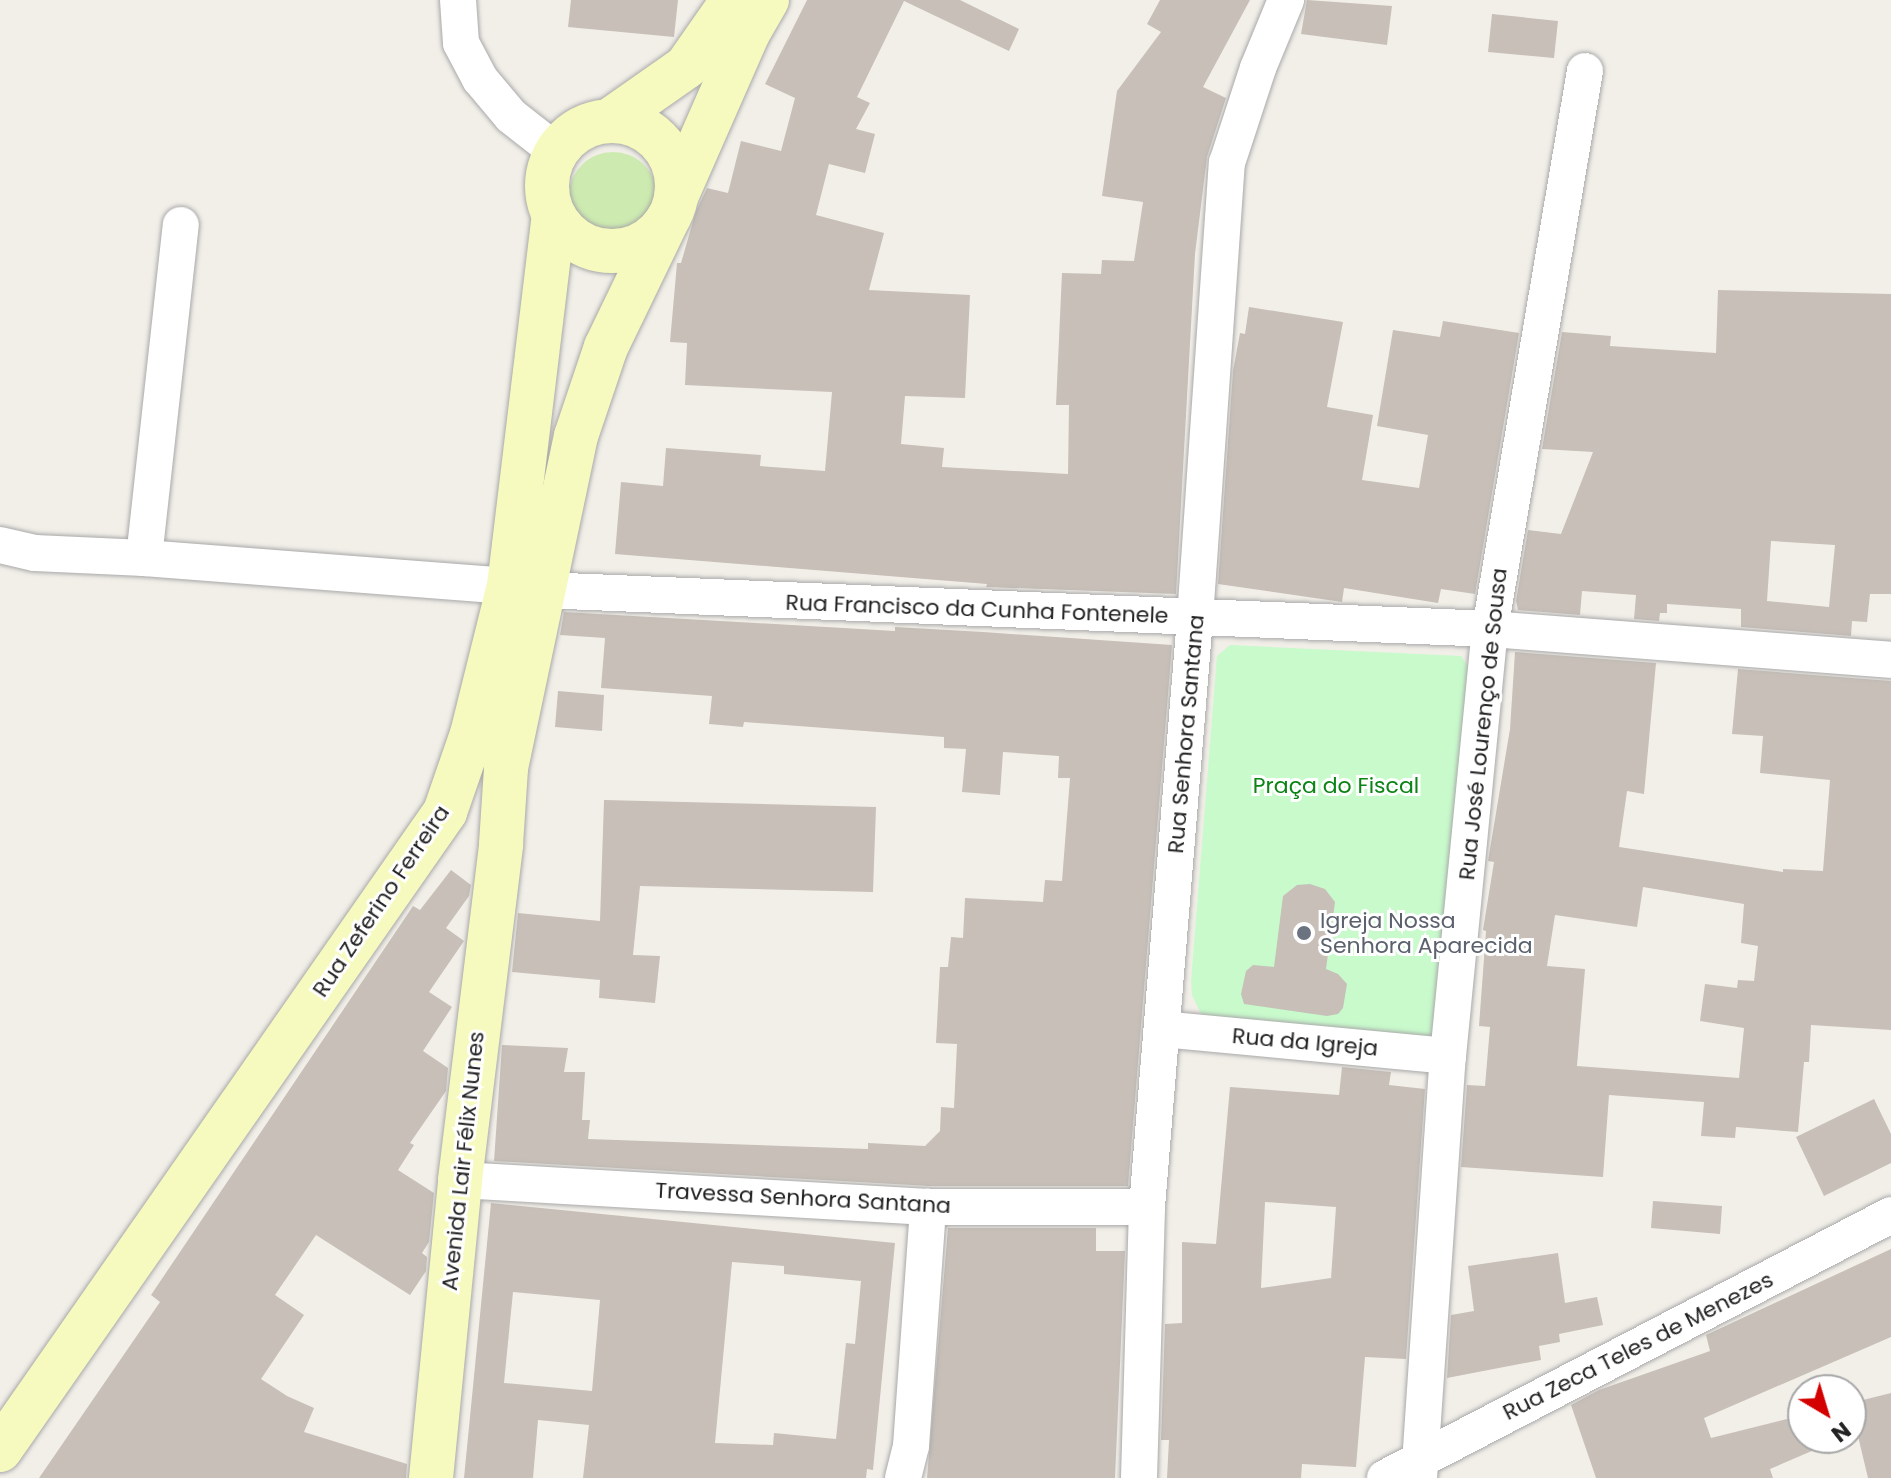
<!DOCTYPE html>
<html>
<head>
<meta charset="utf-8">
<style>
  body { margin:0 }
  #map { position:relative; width:1891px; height:1478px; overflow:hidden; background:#f2efe9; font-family:Poppins,sans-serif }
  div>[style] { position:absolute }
  .grass>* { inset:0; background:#cdebb0 }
  .round { border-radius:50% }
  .park>* { inset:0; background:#c8facc }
  .building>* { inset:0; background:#c7bfb8 }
  .roads { filter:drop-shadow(0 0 2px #a9a9a9) drop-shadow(0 0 2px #a9a9a9) }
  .street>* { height:36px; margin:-18px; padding:0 18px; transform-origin:18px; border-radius:18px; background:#fff }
  .secondary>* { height:44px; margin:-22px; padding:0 22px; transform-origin:22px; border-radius:22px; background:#f7fabf }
  .secondary>.ring { margin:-22px; padding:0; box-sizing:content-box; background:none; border:44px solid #f7fabf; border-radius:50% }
  .dots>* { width:22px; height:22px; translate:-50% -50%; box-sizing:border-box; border:4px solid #fff; border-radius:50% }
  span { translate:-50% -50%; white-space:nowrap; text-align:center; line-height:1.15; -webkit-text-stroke:6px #fff; paint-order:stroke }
  .street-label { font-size:22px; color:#222 }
  .park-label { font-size:22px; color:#0c8416 }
  .worship-label { font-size:22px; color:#5b616d }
  .left { translate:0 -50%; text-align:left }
  .north { position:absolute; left:1787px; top:1374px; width:80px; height:80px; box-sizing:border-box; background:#fff; border:2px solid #a7a7a7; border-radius:50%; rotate:142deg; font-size:22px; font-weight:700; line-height:32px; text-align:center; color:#222 }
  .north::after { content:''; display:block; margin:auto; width:28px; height:36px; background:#d40000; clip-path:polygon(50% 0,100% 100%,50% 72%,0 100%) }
</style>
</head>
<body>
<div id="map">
  <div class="grass">
    <i class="round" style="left:569px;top:152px;width:88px;height:88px"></i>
  </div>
  <div class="park">
    <i style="clip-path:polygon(1230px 645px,1461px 656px,1470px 669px,1437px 1041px,1216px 1023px,1201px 1014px,1192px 995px,1191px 981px,1217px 656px)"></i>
  </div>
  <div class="building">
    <i style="clip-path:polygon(571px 0,678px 0,674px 37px,568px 27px)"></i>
    <i style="clip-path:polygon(807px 0,960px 0,1019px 29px,1009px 51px,904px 1px,857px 97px,870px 103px,856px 129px,875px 134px,865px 173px,829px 164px,816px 215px,884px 233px,869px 290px,970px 295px,965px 398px,905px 396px,901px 444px,944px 448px,942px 467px,1068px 474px,1069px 405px,1056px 405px,1062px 273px,1101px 274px,1102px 260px,1134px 261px,1143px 202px,1102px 196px,1117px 91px,1161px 32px,1147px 24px,1160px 0,1250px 0,1203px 87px,1226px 98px,1207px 157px,1195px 254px,1176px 594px,986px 587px,987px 584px,615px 554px,621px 482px,663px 486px,666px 448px,761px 455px,760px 466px,825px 471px,832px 392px,685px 385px,687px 343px,670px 342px,677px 263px,681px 263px,696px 211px,707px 188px,728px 193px,741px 141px,781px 151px,795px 98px,765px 84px)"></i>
    <i style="clip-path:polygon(1307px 0,1392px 6px,1387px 45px,1301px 34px)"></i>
    <i style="clip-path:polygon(1492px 14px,1558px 21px,1554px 58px,1488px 52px)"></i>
    <i style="clip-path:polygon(evenodd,1718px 290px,1891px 294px,1891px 594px,1870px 594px,1867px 622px,1852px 621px,1851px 636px,1741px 627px,1741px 609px,1667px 604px,1667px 613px,1660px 613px,1659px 621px,1634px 619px,1636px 595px,1582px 591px,1580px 615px,1518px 610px,1516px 601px,1528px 530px,1561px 534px,1593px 452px,1542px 449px,1562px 332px,1611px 336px,1610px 346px,1716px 353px,1718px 290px,1771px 541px,1835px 545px,1829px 607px,1767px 601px,1771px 541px)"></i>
    <i style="clip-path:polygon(1249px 307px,1343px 322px,1327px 407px,1373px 415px,1362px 480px,1419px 488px,1428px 435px,1377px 426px,1393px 330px,1440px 337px,1443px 321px,1519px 333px,1475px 594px,1441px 589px,1438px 603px,1344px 588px,1342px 602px,1218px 584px,1233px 371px,1240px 333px,1245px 334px)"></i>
    <i style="clip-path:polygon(564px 612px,895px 631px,895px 627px,983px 632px,1172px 645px,1128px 1186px,929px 1186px,494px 1161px,502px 1045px,568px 1048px,564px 1072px,585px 1072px,582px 1120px,590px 1120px,588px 1139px,868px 1149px,868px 1143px,925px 1146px,940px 1131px,941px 1107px,954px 1108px,957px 1044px,936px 1043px,940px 967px,948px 967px,951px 937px,963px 938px,965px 898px,1043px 902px,1045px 880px,1062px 881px,1070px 778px,1058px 778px,1059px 756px,1003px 752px,1000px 795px,962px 792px,966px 749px,944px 748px,944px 737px,744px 722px,743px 727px,709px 724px,712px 696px,601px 688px,605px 638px,560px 635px)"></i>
    <i style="clip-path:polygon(evenodd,1515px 652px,1656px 663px,1644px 794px,1627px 791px,1619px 847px,1783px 872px,1783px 869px,1823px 871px,1830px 780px,1760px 773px,1763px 736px,1732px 734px,1738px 669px,1891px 681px,1891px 1030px,1811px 1025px,1809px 1062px,1804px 1062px,1798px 1132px,1736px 1127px,1735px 1138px,1701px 1136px,1704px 1102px,1609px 1095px,1603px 1177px,1461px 1167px,1467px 1085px,1485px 1086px,1490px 1027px,1479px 1026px,1486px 931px,1483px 930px,1494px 862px,1488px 861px,1510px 729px,1515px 652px,1643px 887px,1744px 904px,1741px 943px,1758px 946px,1754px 981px,1738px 980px,1737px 988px,1705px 984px,1700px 1021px,1744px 1028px,1739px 1078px,1577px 1066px,1585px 969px,1547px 966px,1555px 915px,1637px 927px,1643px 887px)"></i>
    <i style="clip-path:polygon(558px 691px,604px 695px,602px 731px,555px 727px)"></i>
    <i style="clip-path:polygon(604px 800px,876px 807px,873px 892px,640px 886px,633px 955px,660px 956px,655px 1003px,599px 998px,600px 980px,512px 972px,518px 913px,600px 921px)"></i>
    <i style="clip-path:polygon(451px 870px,471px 885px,469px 896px,446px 928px,464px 941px,429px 992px,452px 1007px,423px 1051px,448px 1068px,446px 1091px,410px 1143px,414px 1145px,398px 1170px,434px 1193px,429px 1242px,422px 1253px,427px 1257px,426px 1271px,410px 1295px,316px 1235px,275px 1295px,304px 1315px,261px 1379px,287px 1396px,314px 1408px,304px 1432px,407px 1464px,406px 1478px,39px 1478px,160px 1302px,151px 1295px,403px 921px,413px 906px,420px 910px)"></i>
    <i style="clip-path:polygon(1310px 884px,1325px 889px,1335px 902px,1326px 969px,1338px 974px,1347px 984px,1343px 1008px,1338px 1014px,1327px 1016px,1244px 1004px,1241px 994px,1246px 971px,1253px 965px,1274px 967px,1283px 896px,1297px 885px)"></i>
    <i style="clip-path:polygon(evenodd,1342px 1067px,1391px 1072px,1389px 1085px,1425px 1089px,1406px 1359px,1365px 1357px,1356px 1467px,1302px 1464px,1301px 1478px,1167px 1478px,1169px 1440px,1161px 1440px,1165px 1324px,1182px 1323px,1182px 1242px,1216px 1244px,1230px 1087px,1339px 1095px,1342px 1067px,1265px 1202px,1336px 1207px,1331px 1278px,1261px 1288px,1265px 1202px)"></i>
    <i style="clip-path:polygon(1874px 1099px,1891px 1134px,1891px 1163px,1824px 1196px,1796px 1137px)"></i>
    <i style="clip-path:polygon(1653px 1201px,1722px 1206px,1720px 1234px,1651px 1228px)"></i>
    <i style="clip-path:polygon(evenodd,491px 1203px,895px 1243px,873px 1470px,867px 1469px,866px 1478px,583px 1478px,589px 1425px,538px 1420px,533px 1478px,464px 1478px,491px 1203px,732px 1262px,784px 1266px,784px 1274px,861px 1281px,855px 1344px,846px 1343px,836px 1439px,774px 1433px,773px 1445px,715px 1443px,732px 1262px,491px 1203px,513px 1292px,600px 1300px,592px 1391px,504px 1383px,513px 1292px)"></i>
    <i style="clip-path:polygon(948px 1228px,1096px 1228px,1096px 1251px,1125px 1251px,1115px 1478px,927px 1478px)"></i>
    <i style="clip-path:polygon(1891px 1249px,1891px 1337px,1704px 1418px,1711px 1438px,1803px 1415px,1803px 1438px,1842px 1438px,1770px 1469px,1773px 1478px,1596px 1478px,1571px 1405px,1599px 1390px,1710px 1351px,1706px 1335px)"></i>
    <i style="clip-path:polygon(1558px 1253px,1565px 1303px,1597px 1297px,1603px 1325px,1559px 1334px,1560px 1342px,1539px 1346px,1541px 1360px,1447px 1378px,1451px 1315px,1474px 1311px,1468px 1266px)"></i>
    <i style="clip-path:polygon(1891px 1393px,1891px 1478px,1868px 1478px,1857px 1432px,1851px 1434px,1851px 1403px)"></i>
  </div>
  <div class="roads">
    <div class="street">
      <i style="left:458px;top:0;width:43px;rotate:86deg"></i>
      <i style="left:461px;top:43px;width:41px;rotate:62.2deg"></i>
      <i style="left:480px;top:79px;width:48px;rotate:50deg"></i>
      <i style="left:511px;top:116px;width:58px;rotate:38deg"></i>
      <i style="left:0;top:545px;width:36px;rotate:13deg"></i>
      <i style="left:35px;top:553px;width:109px;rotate:2.6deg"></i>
      <i style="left:144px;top:558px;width:366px;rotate:4.4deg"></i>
      <i style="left:144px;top:558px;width:335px;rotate:-83.7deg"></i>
      <i style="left:541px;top:590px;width:950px;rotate:2.35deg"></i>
      <i style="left:1490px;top:629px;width:402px;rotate:4.4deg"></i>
      <i style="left:1162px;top:1029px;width:287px;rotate:5.4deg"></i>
      <i style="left:460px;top:1180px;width:469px;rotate:3.3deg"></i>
      <i style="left:928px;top:1207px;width:219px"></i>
      <i style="left:903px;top:1478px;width:33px;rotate:-76deg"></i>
      <i style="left:911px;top:1446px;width:240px;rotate:-85.9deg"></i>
      <i style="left:1139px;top:1478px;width:271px;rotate:-88.3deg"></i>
      <i style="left:1147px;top:1207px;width:591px;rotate:-85.34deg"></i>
      <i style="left:1195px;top:618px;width:456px;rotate:-86deg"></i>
      <i style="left:1227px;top:163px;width:100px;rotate:-71.9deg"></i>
      <i style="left:1258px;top:68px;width:74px;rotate:-67.6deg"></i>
      <i style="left:1385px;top:1478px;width:570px;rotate:-27.46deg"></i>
      <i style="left:1419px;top:1478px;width:423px;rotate:-86.1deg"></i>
      <i style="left:1448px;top:1056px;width:429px;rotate:-84.4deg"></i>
      <i style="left:1490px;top:629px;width:566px;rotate:-80.34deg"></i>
    </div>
    <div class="secondary">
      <i style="left:609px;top:121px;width:94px;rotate:-35deg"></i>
      <i style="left:686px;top:67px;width:82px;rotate:-55deg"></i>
      <i class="ring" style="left:547px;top:121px;width:86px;height:86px"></i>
      <i style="left:676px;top:197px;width:179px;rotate:-66.3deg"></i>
      <i style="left:748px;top:33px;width:38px;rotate:-60deg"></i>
      <i style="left:0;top:1450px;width:778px;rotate:-55.1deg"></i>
      <i style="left:445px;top:812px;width:83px;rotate:-70.9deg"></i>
      <i style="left:472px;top:734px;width:153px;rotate:-76deg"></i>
      <i style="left:509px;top:586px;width:373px;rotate:-83.1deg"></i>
      <i style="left:431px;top:1478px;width:299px;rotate:-84.4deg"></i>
      <i style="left:460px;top:1180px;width:338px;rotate:-83deg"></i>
      <i style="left:501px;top:844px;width:76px;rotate:-86.2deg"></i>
      <i style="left:506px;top:768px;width:339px;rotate:-78.1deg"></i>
      <i style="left:576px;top:436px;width:94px;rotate:-71.4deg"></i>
      <i style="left:606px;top:347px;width:138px;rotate:-64.2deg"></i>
    </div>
  </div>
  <div class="dots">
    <i style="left:1304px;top:933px;background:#6b7280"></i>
  </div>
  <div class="street-label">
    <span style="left:977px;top:609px;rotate:2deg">Rua Francisco da Cunha Fontenele</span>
    <span style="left:1483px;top:724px;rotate:-84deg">Rua José Lourenço de Sousa</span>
    <span style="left:1186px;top:734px;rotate:-85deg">Rua Senhora Santana</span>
    <span style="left:381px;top:901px;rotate:-56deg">Rua Zeferino Ferreira</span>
    <span style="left:1305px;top:1042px;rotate:5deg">Rua da Igreja</span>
    <span style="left:463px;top:1161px;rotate:-84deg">Avenida Lair Félix Nunes</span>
    <span style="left:803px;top:1198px;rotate:3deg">Travessa Senhora Santana</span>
    <span style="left:1638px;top:1346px;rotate:-27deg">Rua Zeca Teles de Menezes</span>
  </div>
  <div class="park-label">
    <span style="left:1336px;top:786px">Praça do Fiscal</span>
  </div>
  <div class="worship-label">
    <span class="left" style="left:1320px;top:933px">Igreja Nossa<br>Senhora Aparecida</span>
  </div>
  <div class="north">N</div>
</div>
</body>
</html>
